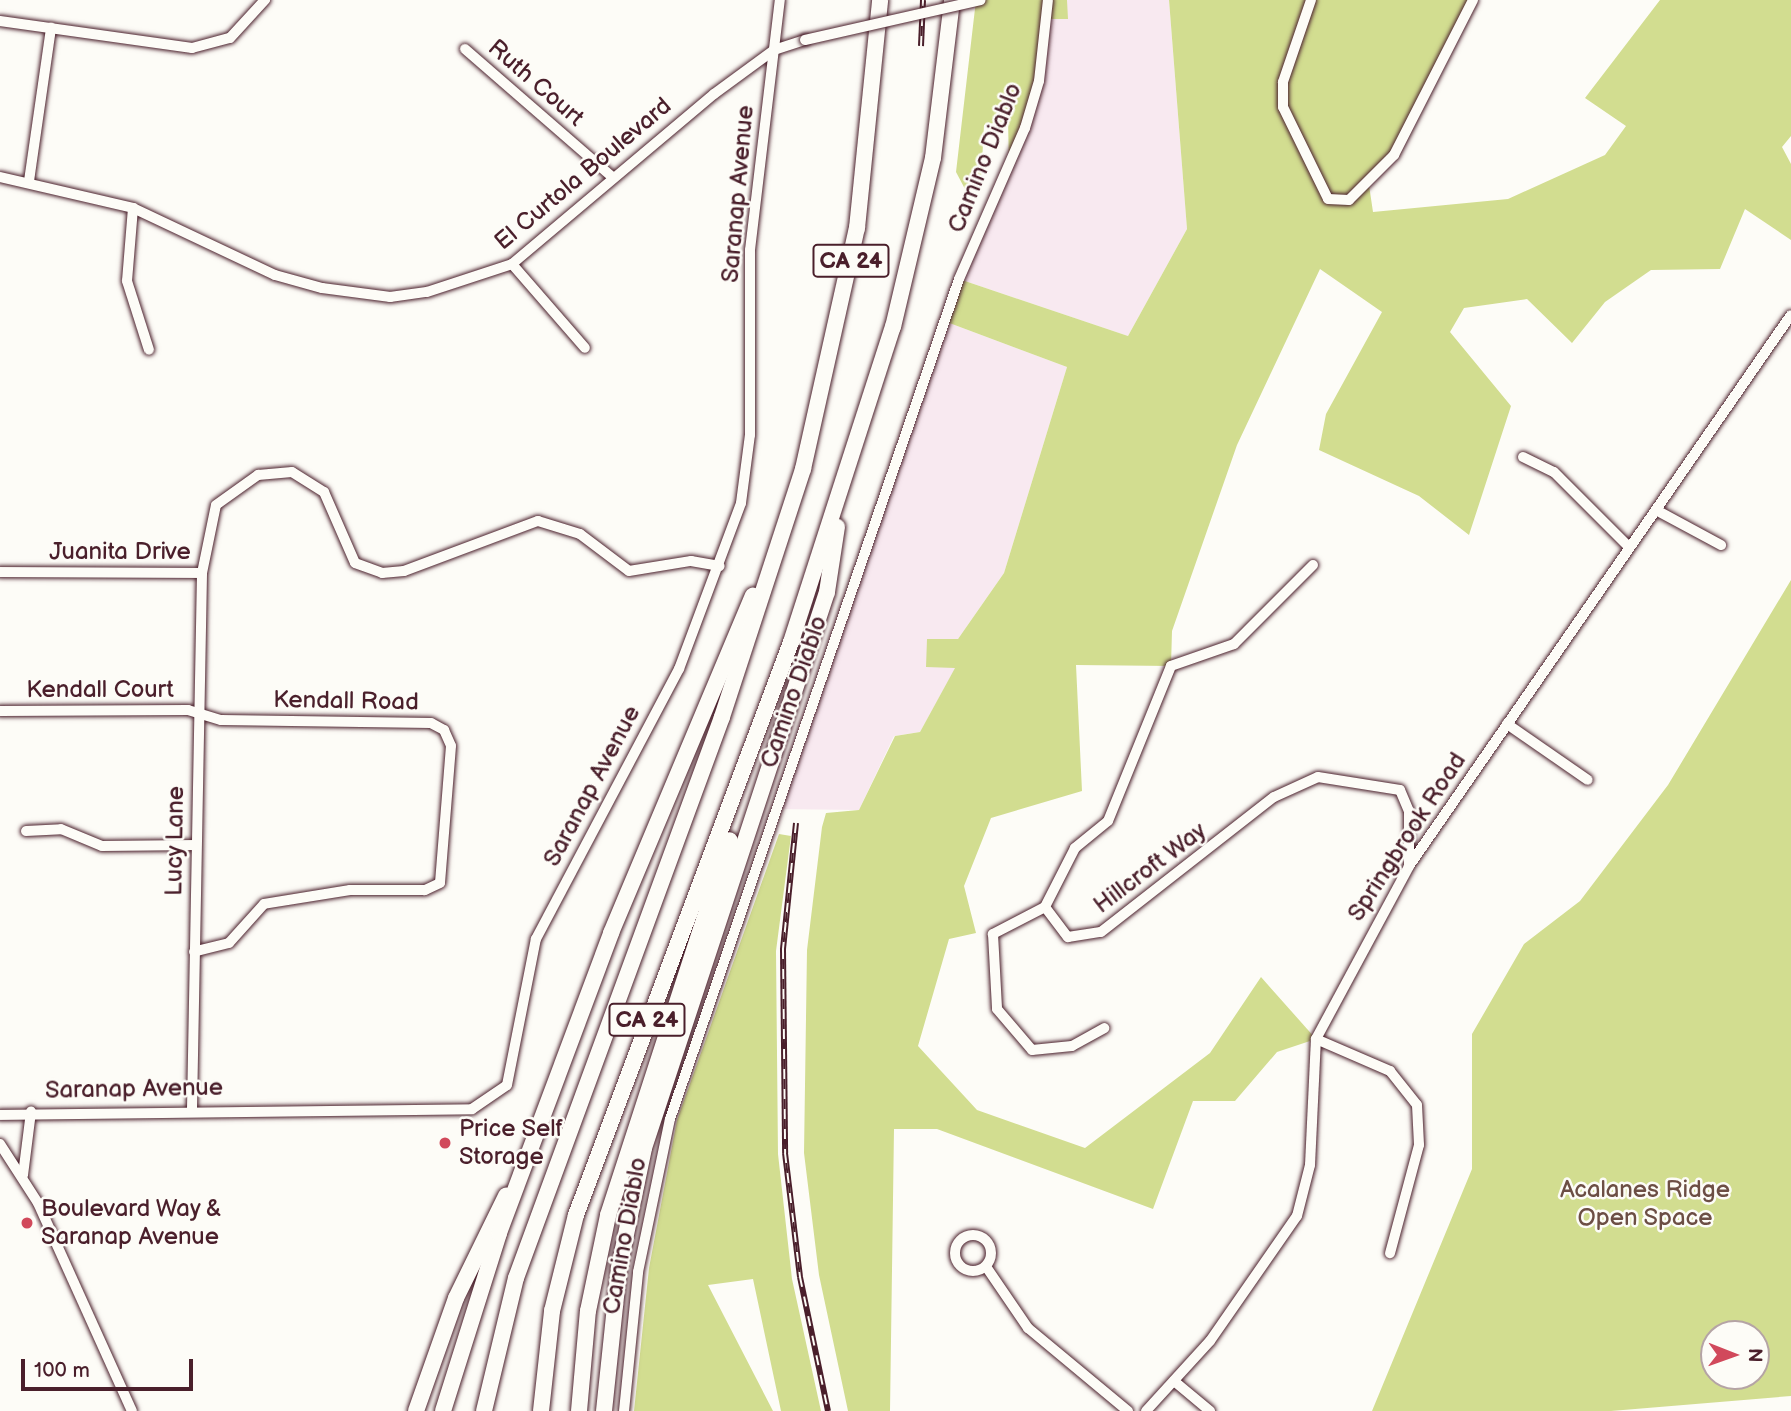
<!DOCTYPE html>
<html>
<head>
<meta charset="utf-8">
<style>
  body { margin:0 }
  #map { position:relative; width:1791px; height:1411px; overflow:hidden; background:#fdfcf7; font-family:"Balsamiq Sans",sans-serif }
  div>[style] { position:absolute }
  .built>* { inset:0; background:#f8e9f0 }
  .green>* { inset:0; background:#d2dd90 }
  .roads { filter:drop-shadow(0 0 2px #4a1f2b) drop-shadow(0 0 2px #4a1f2b) }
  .minor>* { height:10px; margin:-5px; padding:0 5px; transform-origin:5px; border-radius:5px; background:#fdfcf7 }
  .minor>.ring { margin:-5px; padding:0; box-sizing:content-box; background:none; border:10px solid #fdfcf7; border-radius:50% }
  .highway>* { height:16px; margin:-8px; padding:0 8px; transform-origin:8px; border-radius:8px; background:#fdfcf7 }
  .rail>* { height:6px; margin-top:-3px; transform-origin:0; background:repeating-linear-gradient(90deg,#fdfcf7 0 10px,#4a1f2b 0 20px); box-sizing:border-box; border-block:2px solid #4a1f2b }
  .bridges { filter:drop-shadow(0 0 2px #4a1f2b) drop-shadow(0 0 2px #4a1f2b) }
  .minor-bridge>* { height:10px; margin:-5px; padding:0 5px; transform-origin:5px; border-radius:5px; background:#fdfcf7 }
  .dots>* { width:19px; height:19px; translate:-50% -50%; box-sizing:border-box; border:4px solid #fdfcf7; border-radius:50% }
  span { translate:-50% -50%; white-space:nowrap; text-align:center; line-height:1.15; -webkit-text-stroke:5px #fdfcf7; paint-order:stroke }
  .shield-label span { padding:2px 5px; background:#fdfcf7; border:2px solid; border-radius:5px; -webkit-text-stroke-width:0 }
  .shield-label { font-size:23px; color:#4a1f2b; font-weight:700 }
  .street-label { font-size:24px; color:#4a1f2b }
  .poi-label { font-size:24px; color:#4a1f2b }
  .left { translate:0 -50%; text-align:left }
  .park-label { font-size:24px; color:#6c4e44 }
  .north { position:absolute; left:1700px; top:1320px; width:70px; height:70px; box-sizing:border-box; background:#fdfcf7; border:2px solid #b5a4a5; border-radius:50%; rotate:91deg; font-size:19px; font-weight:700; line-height:28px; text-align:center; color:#4a1f2b }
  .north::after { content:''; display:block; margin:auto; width:24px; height:32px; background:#d1495b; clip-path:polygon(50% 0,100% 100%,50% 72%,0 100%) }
  .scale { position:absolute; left:21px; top:1359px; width:172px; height:32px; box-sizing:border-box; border:4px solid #4a1f2b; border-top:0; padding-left:9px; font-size:21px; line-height:24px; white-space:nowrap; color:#4a1f2b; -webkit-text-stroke:5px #fdfcf7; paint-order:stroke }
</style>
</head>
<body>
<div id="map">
  <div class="built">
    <i style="clip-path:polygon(1067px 0,1169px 0,1187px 229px,1128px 336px,959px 279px,1018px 147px,1047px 19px,1067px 19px)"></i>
    <i style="clip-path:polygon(944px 321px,1067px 367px,1004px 573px,958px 639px,956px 667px,920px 732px,894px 736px,859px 810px,775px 809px)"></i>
  </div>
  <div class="green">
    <i style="clip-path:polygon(976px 0,1067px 0,1068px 19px,1047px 19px,1039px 81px,1009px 166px,1008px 120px,984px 125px,981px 182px,965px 189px,956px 172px)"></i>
    <i style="clip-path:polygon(1169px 0,1473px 0,1394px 155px,1369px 185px,1373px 212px,1508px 199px,1605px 155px,1626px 126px,1585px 98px,1660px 0,1791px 0,1791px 136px,1782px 147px,1791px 164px,1791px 240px,1745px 209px,1720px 269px,1651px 270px,1605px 302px,1572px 343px,1527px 299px,1464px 308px,1450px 332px,1511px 406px,1469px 535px,1419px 496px,1319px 450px,1326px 414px,1382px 312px,1320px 269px,1237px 445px,1172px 631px,1171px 666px,1076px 665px,1082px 791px,991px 818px,964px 886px,976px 933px,949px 939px,918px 1046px,977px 1110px,1085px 1148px,1210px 1053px,1261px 977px,1316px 1039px,1277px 1052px,1235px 1101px,1193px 1101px,1153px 1209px,937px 1129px,894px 1129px,890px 1411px,848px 1411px,819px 1275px,804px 1153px,807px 950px,822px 827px,826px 813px,859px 810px,895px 736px,920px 732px,955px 668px,926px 667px,927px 639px,958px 639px,1004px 573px,1067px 367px,944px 321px,959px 279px,1128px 336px,1187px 229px)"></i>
    <i style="clip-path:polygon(evenodd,1791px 580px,1791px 1396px,1611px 1411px,1372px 1411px,1472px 1169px,1472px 1034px,1524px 944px,1580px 901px,1668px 785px,1791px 580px,1714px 1334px,1756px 1334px,1756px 1376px,1714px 1376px,1714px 1334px)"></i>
    <i style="clip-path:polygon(779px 834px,791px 836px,776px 951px,778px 1154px,792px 1279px,821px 1411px,781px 1411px,753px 1279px,708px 1285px,773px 1411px,634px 1411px,649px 1268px,677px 1120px)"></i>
  </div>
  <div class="roads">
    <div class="minor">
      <i style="left:1311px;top:0;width:87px;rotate:108.9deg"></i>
      <i style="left:1283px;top:82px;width:25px;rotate:90deg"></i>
      <i style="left:1283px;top:107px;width:102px;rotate:63.9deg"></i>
      <i style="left:1328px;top:199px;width:21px;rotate:3deg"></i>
      <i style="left:1349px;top:200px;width:64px;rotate:-45deg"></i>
      <i style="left:1394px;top:155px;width:174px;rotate:-63deg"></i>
      <i style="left:0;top:21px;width:194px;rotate:8deg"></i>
      <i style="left:192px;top:48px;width:39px;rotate:-15deg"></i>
      <i style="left:230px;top:38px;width:52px;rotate:-47.4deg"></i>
      <i style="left:465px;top:49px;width:194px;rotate:41deg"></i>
      <i style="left:0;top:177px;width:137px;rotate:13.1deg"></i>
      <i style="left:133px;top:208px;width:157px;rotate:25.3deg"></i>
      <i style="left:275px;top:275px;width:49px;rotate:15.5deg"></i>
      <i style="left:322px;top:288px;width:69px;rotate:7.5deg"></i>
      <i style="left:390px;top:297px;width:37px;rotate:-8deg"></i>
      <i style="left:427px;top:292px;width:89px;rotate:-18.2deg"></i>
      <i style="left:512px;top:264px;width:264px;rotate:-40.1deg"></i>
      <i style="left:714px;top:94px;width:74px;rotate:-36.3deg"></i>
      <i style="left:774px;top:50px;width:33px;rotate:-18deg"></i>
      <i style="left:29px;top:181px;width:155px;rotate:-81.8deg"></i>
      <i style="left:133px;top:208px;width:73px;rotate:94.7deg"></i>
      <i style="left:127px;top:281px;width:72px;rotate:72.3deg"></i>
      <i style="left:512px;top:264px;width:111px;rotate:49deg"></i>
      <i style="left:1523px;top:457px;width:34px;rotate:26deg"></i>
      <i style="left:1554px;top:472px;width:106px;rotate:45deg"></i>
      <i style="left:1656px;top:510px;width:74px;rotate:28.3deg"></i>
      <i style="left:1313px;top:565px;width:112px;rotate:135deg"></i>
      <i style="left:1234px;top:644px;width:67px;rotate:160.8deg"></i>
      <i style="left:1171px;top:666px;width:167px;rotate:112.1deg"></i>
      <i style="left:1108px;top:821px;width:43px;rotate:140.7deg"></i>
      <i style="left:1075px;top:848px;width:66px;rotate:117deg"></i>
      <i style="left:1045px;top:907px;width:38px;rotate:53deg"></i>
      <i style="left:1068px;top:937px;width:33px;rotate:-9deg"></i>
      <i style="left:1101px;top:932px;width:219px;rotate:-38deg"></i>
      <i style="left:1274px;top:797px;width:48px;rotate:-24.4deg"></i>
      <i style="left:1318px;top:777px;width:83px;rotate:9deg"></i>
      <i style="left:1400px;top:790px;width:23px;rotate:67deg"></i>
      <i style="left:1409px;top:811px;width:55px;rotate:90deg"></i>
      <i style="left:0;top:572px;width:202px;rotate:0.3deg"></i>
      <i style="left:0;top:711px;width:188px;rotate:-0.3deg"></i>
      <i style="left:188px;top:710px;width:34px;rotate:17deg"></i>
      <i style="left:221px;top:720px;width:210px;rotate:0.8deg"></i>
      <i style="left:431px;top:723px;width:15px;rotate:28deg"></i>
      <i style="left:444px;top:730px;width:17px;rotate:66deg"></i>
      <i style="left:451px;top:746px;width:137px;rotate:94.6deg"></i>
      <i style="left:440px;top:883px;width:17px;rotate:155deg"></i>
      <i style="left:425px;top:890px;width:75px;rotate:180deg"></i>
      <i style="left:350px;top:890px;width:87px;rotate:170.8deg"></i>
      <i style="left:264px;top:904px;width:52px;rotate:131.9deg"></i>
      <i style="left:229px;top:943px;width:36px;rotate:166deg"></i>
      <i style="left:1507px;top:724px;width:98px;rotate:34.7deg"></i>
      <i style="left:26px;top:831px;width:35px;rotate:-3deg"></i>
      <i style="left:61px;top:829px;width:44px;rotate:22.5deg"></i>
      <i style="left:102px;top:846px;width:94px;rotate:-0.6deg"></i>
      <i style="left:1045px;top:907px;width:59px;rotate:152.6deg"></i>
      <i style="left:993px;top:934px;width:75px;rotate:86.9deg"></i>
      <i style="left:997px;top:1009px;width:54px;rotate:49.5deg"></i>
      <i style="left:1032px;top:1050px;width:40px;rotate:-5.7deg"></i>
      <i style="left:1072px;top:1046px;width:37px;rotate:-29deg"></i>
      <i style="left:1316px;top:1039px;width:81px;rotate:23.4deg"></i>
      <i style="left:1390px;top:1071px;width:43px;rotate:51.5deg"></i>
      <i style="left:1417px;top:1105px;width:40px;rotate:87.1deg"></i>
      <i style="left:1419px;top:1145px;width:112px;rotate:105deg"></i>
      <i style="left:192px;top:1109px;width:536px;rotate:-88.93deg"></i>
      <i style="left:202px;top:573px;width:69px;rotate:-78.4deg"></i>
      <i style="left:216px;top:505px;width:52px;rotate:-35.5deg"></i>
      <i style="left:258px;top:475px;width:34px;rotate:-5deg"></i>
      <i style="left:292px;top:472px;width:38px;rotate:32deg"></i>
      <i style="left:324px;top:492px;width:77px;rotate:66.4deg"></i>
      <i style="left:355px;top:563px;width:29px;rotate:20deg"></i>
      <i style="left:382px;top:573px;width:22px;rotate:-5deg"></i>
      <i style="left:404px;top:571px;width:143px;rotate:-20.5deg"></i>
      <i style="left:538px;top:521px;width:44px;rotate:17.2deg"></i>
      <i style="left:580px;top:534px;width:61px;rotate:37.1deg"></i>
      <i style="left:629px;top:571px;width:63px;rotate:-9.2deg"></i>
      <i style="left:691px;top:561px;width:29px;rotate:10deg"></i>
      <i style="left:0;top:1115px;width:472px;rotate:-0.7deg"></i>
      <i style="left:472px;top:1109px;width:42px;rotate:-34.4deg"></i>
      <i style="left:507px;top:1085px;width:149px;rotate:-78.8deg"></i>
      <i style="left:536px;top:939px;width:306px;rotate:-62.1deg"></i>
      <i style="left:679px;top:669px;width:177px;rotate:-69.5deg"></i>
      <i style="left:741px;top:503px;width:69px;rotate:-82.5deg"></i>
      <i style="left:750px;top:435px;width:185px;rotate:-90deg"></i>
      <i style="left:750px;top:250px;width:252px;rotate:-83.2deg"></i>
      <i style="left:0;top:1144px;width:70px;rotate:57.2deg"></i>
      <i style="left:38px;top:1203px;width:228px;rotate:65.7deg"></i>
      <i style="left:23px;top:1175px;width:64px;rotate:-82.8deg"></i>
      <i class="ring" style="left:955px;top:1235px;width:26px;height:26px"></i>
      <i style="left:987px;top:1268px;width:73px;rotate:55.7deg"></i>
      <i style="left:1028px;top:1328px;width:130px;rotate:39.7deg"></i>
      <i style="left:1174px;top:1381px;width:47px;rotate:39.8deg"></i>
      <i style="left:624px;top:1411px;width:140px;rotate:-84.2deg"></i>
      <i style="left:638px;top:1272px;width:156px;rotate:-78.2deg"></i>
      <i style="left:670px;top:1119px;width:888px;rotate:-71.01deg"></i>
      <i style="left:959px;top:279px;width:165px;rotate:-66.4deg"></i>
      <i style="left:1025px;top:128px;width:49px;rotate:-73.4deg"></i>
      <i style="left:1039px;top:81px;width:81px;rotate:-83.7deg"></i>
      <i style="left:1146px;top:1411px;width:95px;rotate:-47.6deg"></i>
      <i style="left:1210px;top:1341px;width:152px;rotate:-55.2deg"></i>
      <i style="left:1297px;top:1216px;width:53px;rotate:-75.7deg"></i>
      <i style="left:1310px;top:1165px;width:126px;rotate:-87.3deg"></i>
      <i style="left:1316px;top:1039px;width:196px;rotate:-61.7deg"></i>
      <i style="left:1409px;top:866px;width:670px;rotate:-55.27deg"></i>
    </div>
    <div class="highway">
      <i style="left:416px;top:1411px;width:120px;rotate:-70.5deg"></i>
      <i style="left:456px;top:1298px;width:114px;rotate:-63.9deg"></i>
      <i style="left:443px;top:1411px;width:187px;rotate:-72.5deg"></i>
      <i style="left:499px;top:1233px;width:320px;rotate:-69.5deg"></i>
      <i style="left:611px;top:933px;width:366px;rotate:-67.2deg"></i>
      <i style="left:484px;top:1411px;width:137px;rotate:-76.5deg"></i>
      <i style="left:516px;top:1278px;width:598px;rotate:-69.84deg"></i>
      <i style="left:722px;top:717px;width:261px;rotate:-71.9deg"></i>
      <i style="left:803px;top:469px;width:247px;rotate:-77.4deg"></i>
      <i style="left:857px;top:228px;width:229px;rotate:-84.2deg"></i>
      <i style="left:541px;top:1411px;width:101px;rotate:-83.7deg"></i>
      <i style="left:552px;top:1311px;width:99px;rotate:-76deg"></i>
      <i style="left:576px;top:1215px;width:612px;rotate:-69.43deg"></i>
      <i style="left:791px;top:642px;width:331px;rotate:-72.1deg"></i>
      <i style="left:893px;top:327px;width:174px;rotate:-76.7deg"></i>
      <i style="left:933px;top:158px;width:159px;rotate:-83.1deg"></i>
      <i style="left:579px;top:1411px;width:100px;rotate:-84.9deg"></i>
      <i style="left:588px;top:1311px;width:98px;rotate:-78.2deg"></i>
      <i style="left:608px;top:1215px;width:394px;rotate:-72deg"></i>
      <i style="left:604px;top:1411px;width:144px;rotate:-84deg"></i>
      <i style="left:619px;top:1268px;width:123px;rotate:-78.2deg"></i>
      <i style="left:644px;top:1148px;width:585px;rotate:-71.78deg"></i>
      <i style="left:827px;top:592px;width:66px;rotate:-81.3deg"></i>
    </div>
  </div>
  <div class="rail">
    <i style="left:921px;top:46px;width:46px;rotate:-87.5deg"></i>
    <i style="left:796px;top:823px;width:127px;rotate:95.9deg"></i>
    <i style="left:783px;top:949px;width:204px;rotate:89.4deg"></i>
    <i style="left:785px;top:1153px;width:125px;rotate:83.1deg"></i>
    <i style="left:800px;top:1277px;width:137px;rotate:78.2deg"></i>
  </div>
  <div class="bridges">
    <div class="minor-bridge">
      <i style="left:805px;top:40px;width:180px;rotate:-12.8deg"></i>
    </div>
  </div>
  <div class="dots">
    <i style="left:445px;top:1143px;background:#d1495b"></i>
    <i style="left:27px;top:1223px;background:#d1495b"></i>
  </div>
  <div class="shield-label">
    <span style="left:851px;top:261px">CA 24</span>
    <span style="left:647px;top:1020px">CA 24</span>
  </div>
  <div class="street-label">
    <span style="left:536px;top:83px;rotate:41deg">Ruth Court</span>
    <span style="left:985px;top:158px;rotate:-68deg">Camino Diablo</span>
    <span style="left:583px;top:174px;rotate:-40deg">El Curtola Boulevard</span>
    <span style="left:738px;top:194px;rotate:-85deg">Saranap Avenue</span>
    <span style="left:120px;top:552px">Juanita Drive</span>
    <span style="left:100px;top:690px">Kendall Court</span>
    <span style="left:794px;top:692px;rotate:-71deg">Camino Diablo</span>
    <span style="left:346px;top:701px;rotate:1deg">Kendall Road</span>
    <span style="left:592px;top:786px;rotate:-62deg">Saranap Avenue</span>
    <span style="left:1407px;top:837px;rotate:-57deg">Springbrook Road</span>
    <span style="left:175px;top:841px;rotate:-89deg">Lucy Lane</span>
    <span style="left:1150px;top:868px;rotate:-37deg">Hillcroft Way</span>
    <span style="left:134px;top:1089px;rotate:-1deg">Saranap Avenue</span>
    <span style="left:625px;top:1236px;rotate:-80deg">Camino Diablo</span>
  </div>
  <div class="poi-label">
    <span class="left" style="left:459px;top:1143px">Price Self<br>Storage</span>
    <span class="left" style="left:41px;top:1223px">Boulevard Way &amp;<br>Saranap Avenue</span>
  </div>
  <div class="park-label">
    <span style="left:1645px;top:1204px">Acalanes Ridge<br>Open Space</span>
  </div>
  <div class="north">N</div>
  <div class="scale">100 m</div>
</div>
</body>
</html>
